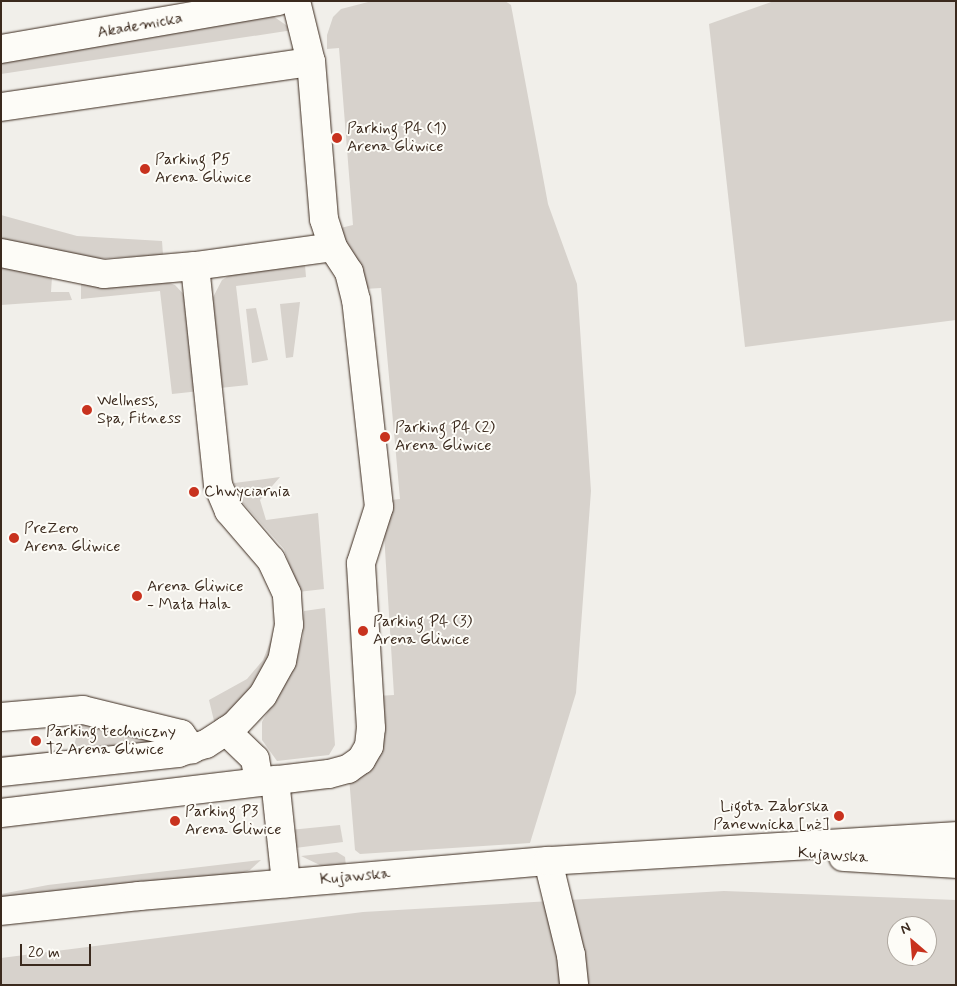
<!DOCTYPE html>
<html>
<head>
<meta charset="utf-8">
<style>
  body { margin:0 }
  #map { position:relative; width:957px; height:986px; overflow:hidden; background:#f1efea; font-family:Mynerve,sans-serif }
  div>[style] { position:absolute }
  .green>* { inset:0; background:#d7d2cc }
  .roads { filter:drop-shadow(0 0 1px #3b2a1e) drop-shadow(0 0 1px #3b2a1e) }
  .minor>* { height:28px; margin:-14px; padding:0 14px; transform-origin:14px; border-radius:14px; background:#fdfcf7 }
  .dots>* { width:14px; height:14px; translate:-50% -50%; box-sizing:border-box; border:2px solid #fdfcf7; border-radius:50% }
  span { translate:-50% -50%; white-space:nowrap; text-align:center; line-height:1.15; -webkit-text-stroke:4px #fdfcf7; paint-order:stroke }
  .street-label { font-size:16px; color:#3b2a1e }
  .poi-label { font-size:16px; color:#3b2a1e }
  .left { translate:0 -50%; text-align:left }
  .right { translate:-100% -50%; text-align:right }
  .frame { position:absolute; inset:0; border:2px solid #3b2a1e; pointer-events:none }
  .north { position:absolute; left:887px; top:916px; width:50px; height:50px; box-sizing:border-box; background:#fdfcf7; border:1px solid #afa8a0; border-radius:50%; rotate:333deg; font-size:14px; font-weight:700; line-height:20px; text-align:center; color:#3b2a1e }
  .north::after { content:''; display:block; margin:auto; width:18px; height:22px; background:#c8321e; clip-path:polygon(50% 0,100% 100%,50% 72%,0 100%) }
  .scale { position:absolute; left:20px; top:944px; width:71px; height:22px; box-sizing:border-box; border:2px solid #3b2a1e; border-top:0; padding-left:6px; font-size:15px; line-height:18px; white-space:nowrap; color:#3b2a1e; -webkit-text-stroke:4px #fdfcf7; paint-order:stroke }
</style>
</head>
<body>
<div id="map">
  <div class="green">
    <i style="clip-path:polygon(372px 1px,505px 1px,511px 5px,548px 204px,577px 284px,591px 491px,576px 693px,530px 843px,360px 854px,355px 850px,349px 777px,377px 696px,394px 695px,382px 501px,400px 499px,381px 288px,364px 289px,336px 229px,353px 225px,339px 48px,327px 49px,327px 35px,333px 17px,341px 9px)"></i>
    <i style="clip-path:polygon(774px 1px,956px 1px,956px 320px,745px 347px,709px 24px)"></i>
    <i style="clip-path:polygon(260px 15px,273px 16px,293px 30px,1px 74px,1px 60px)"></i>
    <i style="clip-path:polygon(1px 215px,77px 236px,162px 241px,163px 255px,89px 259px,1px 241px)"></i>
    <i style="clip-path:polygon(1px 265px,52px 277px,51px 292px,69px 292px,72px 300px,1px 305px)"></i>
    <i style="clip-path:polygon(305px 265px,306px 277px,236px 286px,248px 385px,220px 388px,209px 305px,222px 280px,238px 270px)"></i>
    <i style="clip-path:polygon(159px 279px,175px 285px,188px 299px,200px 391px,172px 394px,160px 291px,81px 299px,81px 280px)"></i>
    <i style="clip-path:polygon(300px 302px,293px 357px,286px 358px,280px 304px)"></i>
    <i style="clip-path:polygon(256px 308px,268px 360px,252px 363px,246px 309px)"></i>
    <i style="clip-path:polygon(280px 477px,260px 500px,266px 520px,318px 513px,324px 589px,298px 592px,284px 549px,236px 495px,234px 483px)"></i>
    <i style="clip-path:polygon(231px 523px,254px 546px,271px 571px,280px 605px,281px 622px,279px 641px,266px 674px,243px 707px,220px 726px,215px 725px,209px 700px,247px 679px,263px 660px,274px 632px,275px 599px,265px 571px,223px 524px)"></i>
    <i style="clip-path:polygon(325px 608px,335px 745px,329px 755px,277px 761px,262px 740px,262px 722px,295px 663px,303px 636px,304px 611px)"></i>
    <i style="clip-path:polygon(81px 718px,170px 742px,1px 760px,1px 756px,73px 750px)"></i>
    <i style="clip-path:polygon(340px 825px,343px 842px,295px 848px,290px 830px)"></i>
    <i style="clip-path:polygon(337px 852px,345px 857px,346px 866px,326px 868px,301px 856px)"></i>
    <i style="clip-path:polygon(261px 860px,250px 870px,234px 876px,1px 897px,1px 894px,48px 885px)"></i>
    <i style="clip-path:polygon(evenodd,724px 891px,956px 900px,956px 985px,1px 985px,1px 958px,363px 912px,724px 891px,897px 926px,927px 926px,927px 956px,897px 956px,897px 926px)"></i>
  </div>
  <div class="roads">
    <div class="minor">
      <i style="left:1px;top:49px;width:281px;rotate:-9.8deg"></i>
      <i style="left:1px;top:107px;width:313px;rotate:-8.3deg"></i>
      <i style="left:1px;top:253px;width:105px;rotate:11.5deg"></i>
      <i style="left:104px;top:274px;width:91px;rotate:-5deg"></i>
      <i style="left:195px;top:266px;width:139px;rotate:-7.8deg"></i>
      <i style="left:1px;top:717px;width:82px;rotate:-4.9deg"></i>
      <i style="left:83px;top:710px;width:101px;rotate:13.8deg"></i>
      <i style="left:181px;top:734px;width:19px;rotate:54deg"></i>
      <i style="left:226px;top:731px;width:40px;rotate:44deg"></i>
      <i style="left:255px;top:759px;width:23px;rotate:80deg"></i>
      <i style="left:1px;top:772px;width:178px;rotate:-6.1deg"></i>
      <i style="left:178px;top:753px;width:29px;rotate:-18deg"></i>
      <i style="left:206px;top:744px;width:33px;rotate:-33deg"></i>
      <i style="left:234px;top:726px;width:42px;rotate:-46.9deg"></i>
      <i style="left:263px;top:695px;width:39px;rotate:-61deg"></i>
      <i style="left:282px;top:661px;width:37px;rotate:-79deg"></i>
      <i style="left:289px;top:625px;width:31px;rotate:-94deg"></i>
      <i style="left:287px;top:594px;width:38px;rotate:-115deg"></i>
      <i style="left:271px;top:560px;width:65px;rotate:-130.6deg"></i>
      <i style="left:229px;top:511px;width:28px;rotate:-113deg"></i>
      <i style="left:218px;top:485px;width:220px;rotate:-96deg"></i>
      <i style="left:275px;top:780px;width:104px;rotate:83.9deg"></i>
      <i style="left:1px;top:813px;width:330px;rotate:-6.8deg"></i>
      <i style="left:329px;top:774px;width:20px;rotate:-15deg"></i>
      <i style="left:348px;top:769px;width:16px;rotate:-35deg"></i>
      <i style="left:361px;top:760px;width:16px;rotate:-60deg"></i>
      <i style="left:369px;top:746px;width:18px;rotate:-84deg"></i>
      <i style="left:371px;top:728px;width:165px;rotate:-93.5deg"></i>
      <i style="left:361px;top:563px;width:59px;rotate:-72.2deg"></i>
      <i style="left:379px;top:507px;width:208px;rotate:-96.3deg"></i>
      <i style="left:356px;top:300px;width:29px;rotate:-104deg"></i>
      <i style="left:349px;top:272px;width:30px;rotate:-123deg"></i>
      <i style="left:333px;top:247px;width:29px;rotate:-108deg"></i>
      <i style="left:324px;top:219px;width:158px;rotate:-94.7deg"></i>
      <i style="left:311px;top:62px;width:63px;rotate:-103.8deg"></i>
      <i style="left:843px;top:857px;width:113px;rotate:3.5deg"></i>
      <i style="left:548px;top:861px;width:97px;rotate:76.3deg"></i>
      <i style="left:571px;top:955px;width:30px;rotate:84deg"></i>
      <i style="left:1px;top:911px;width:139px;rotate:-6.2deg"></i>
      <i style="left:139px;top:896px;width:410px;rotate:-4.9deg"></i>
      <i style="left:548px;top:861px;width:409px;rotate:-3.5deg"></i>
    </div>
  </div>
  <div class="dots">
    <i style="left:337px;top:138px;background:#c8321e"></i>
    <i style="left:145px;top:169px;background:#c8321e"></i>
    <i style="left:87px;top:410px;background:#c8321e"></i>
    <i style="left:385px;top:437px;background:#c8321e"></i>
    <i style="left:194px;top:492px;background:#c8321e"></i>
    <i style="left:14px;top:538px;background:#c8321e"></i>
    <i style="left:137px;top:596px;background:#c8321e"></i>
    <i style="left:363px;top:631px;background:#c8321e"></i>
    <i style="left:36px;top:741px;background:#c8321e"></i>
    <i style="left:839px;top:816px;background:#c8321e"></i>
    <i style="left:175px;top:821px;background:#c8321e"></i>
  </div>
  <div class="street-label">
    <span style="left:140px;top:26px;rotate:-10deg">Akademicka</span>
    <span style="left:833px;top:856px;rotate:4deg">Kujawska</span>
    <span style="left:355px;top:877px;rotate:-5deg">Kujawska</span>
  </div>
  <div class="poi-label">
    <span class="left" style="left:347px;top:138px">Parking P4 (1)<br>Arena Gliwice</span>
    <span class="left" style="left:155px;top:169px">Parking P5<br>Arena Gliwice</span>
    <span class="left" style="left:97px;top:410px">Wellness,<br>Spa, Fitness</span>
    <span class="left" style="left:395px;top:437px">Parking P4 (2)<br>Arena Gliwice</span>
    <span class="left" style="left:204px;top:492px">Chwyciarnia</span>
    <span class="left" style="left:24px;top:538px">PreZero<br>Arena Gliwice</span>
    <span class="left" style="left:147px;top:596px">Arena Gliwice<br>- Mała Hala</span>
    <span class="left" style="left:373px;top:631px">Parking P4 (3)<br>Arena Gliwice</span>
    <span class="left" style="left:46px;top:741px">Parking techniczny<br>T2 Arena Gliwice</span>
    <span class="right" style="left:829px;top:816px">Ligota Zabrska<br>Panewnicka [nż]</span>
    <span class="left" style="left:185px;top:821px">Parking P3<br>Arena Gliwice</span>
  </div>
  <div class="frame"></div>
  <div class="north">N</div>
  <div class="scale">20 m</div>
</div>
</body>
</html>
